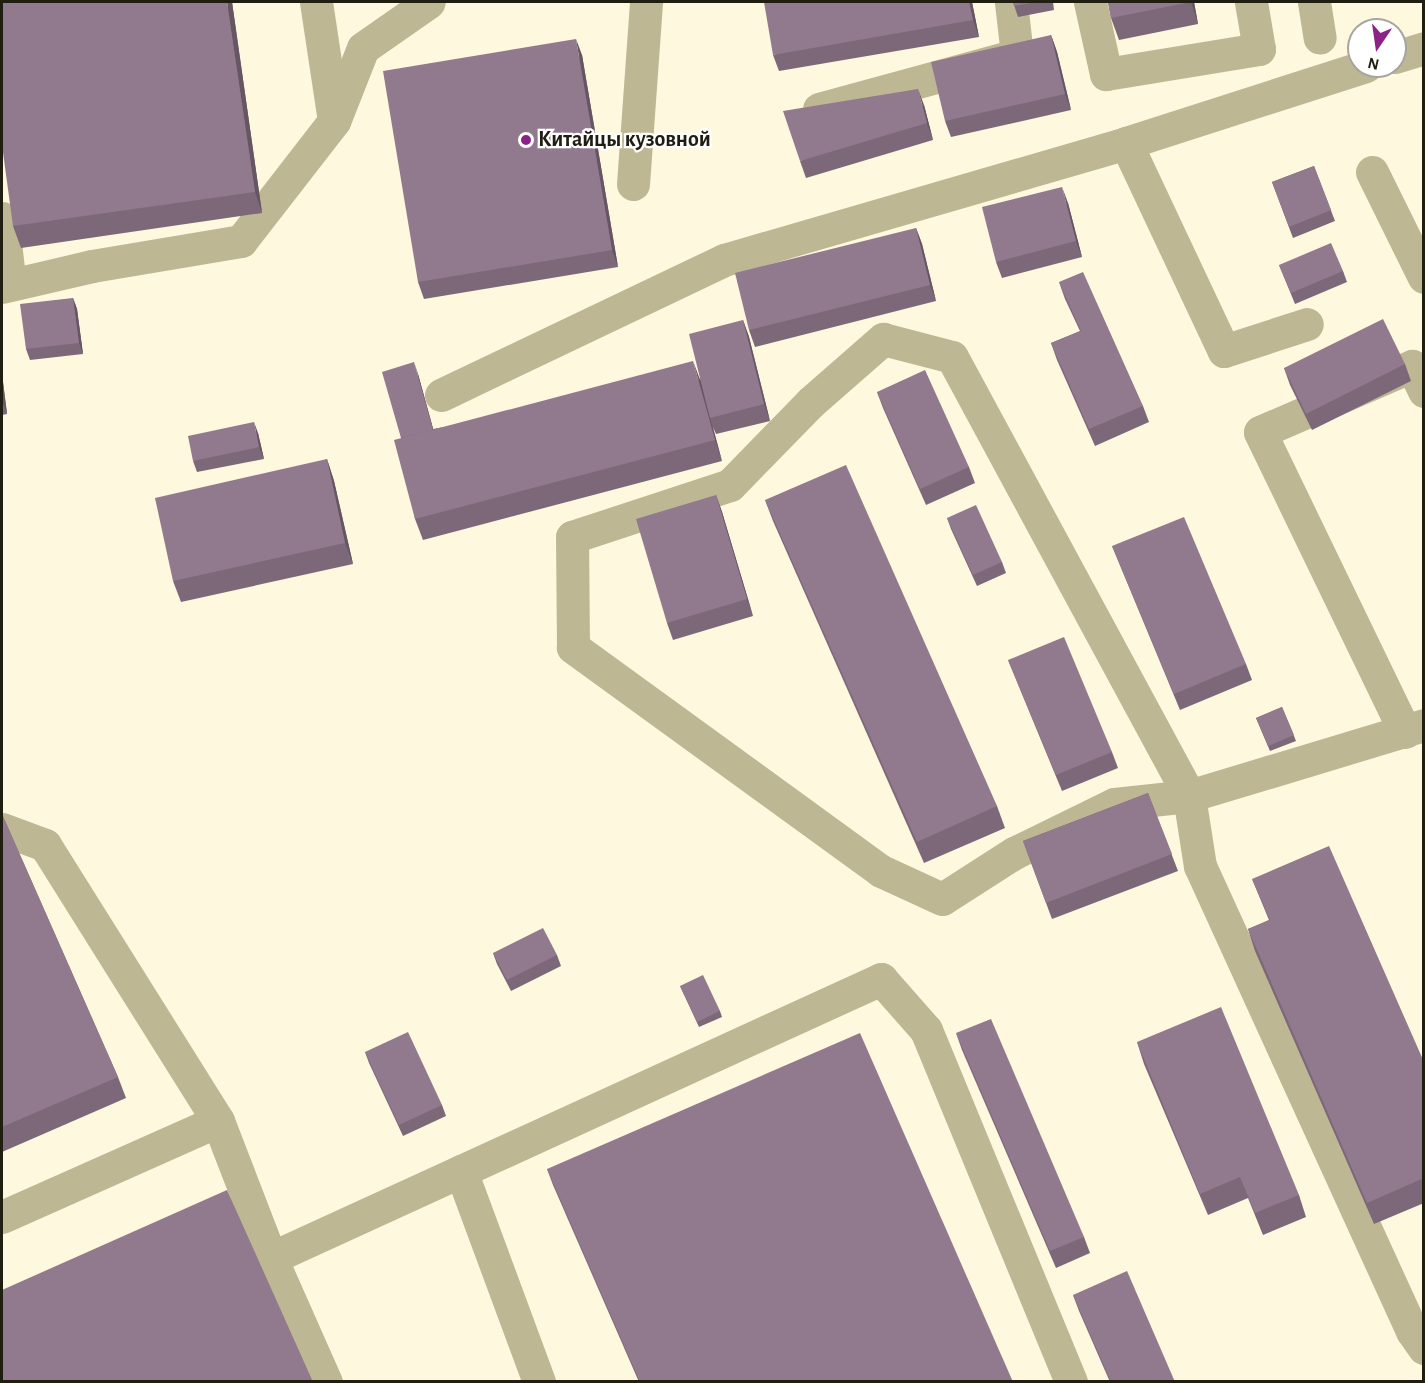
<!DOCTYPE html>
<html>
<head>
<meta charset="utf-8">
<style>
  body { margin:0 }
  #map { position:relative; width:1425px; height:1383px; overflow:hidden; background:#fef8de; font-family:"Alegreya Sans",sans-serif }
  div>[style] { position:absolute }
  .minor>* { height:33px; margin:-16.5px; padding:0 16.5px; transform-origin:16.5px; border-radius:16.5px; background:#beb794 }
  .wall>* { inset:0; background:#7d687a }
  .shaded-wall>* { inset:0; background:#665563 }
  .building>* { inset:0; background:#91798e }
  .dots>* { width:16px; height:16px; translate:-50% -50%; box-sizing:border-box; border:3px solid #fff; border-radius:50% }
  span { translate:-50% -50%; white-space:nowrap; text-align:center; line-height:1.15; -webkit-text-stroke:4.5px #fff; paint-order:stroke }
  .poi-label { font-size:22px; color:#201d11; font-weight:700 }
  .left { translate:0 -50%; text-align:left }
  .frame { position:absolute; inset:0; border:3px solid #201d11; pointer-events:none }
  .north { position:absolute; left:1347px; top:18px; width:60px; height:60px; box-sizing:border-box; background:#fff; border:2px solid #a6a5a0; border-radius:50%; rotate:193deg; font-size:16px; font-weight:700; line-height:24px; text-align:center; color:#201d11 }
  .north::after { content:''; display:block; margin:auto; width:21px; height:27px; background:#8c2287; clip-path:polygon(50% 0,100% 100%,50% 72%,0 100%) }
</style>
</head>
<body>
<div id="map">
  <div class="minor">
    <i style="left:1090px;top:2px;width:74px;rotate:77.5deg"></i>
    <i style="left:1106px;top:74px;width:155px;rotate:-9.3deg"></i>
    <i style="left:1259px;top:49px;width:48px;rotate:-99.7deg"></i>
    <i style="left:1314px;top:2px;width:36px;rotate:81deg"></i>
    <i style="left:1395px;top:57px;width:30px;rotate:-17deg"></i>
    <i style="left:819px;top:109px;width:205px;rotate:-15.3deg"></i>
    <i style="left:1017px;top:55px;width:53px;rotate:-96.5deg"></i>
    <i style="left:335px;top:119px;width:76px;rotate:-68.5deg"></i>
    <i style="left:363px;top:48px;width:80px;rotate:-34.9deg"></i>
    <i style="left:1126px;top:143px;width:230px;rotate:64.8deg"></i>
    <i style="left:1224px;top:351px;width:87px;rotate:-18deg"></i>
    <i style="left:1372px;top:172px;width:117px;rotate:63.7deg"></i>
    <i style="left:633px;top:184px;width:182px;rotate:-85.9deg"></i>
    <i style="left:2px;top:218px;width:67px;rotate:83.2deg"></i>
    <i style="left:2px;top:287px;width:92px;rotate:-13.1deg"></i>
    <i style="left:92px;top:266px;width:151px;rotate:-9.5deg"></i>
    <i style="left:241px;top:241px;width:152px;rotate:-52.2deg"></i>
    <i style="left:334px;top:121px;width:120px;rotate:-98.6deg"></i>
    <i style="left:441px;top:395px;width:314px;rotate:-25.5deg"></i>
    <i style="left:724px;top:260px;width:419px;rotate:-16.2deg"></i>
    <i style="left:1126px;top:143px;width:252px;rotate:-17.8deg"></i>
    <i style="left:1424px;top:725px;width:245px;rotate:163.2deg"></i>
    <i style="left:1189px;top:796px;width:75px;rotate:173.9deg"></i>
    <i style="left:1114px;top:804px;width:111px;rotate:153.9deg"></i>
    <i style="left:1014px;top:853px;width:85px;rotate:147.4deg"></i>
    <i style="left:942px;top:899px;width:67px;rotate:-155.3deg"></i>
    <i style="left:881px;top:871px;width:381px;rotate:-144deg"></i>
    <i style="left:573px;top:647px;width:110px;rotate:-90.5deg"></i>
    <i style="left:572px;top:537px;width:166px;rotate:-18.2deg"></i>
    <i style="left:730px;top:485px;width:116px;rotate:-45.7deg"></i>
    <i style="left:811px;top:402px;width:96px;rotate:-41.2deg"></i>
    <i style="left:883px;top:339px;width:71px;rotate:14.6deg"></i>
    <i style="left:952px;top:357px;width:499px;rotate:61.6deg"></i>
    <i style="left:1189px;top:796px;width:71px;rotate:81.1deg"></i>
    <i style="left:1200px;top:866px;width:511px;rotate:65.49deg"></i>
    <i style="left:1412px;top:1331px;width:21px;rotate:55deg"></i>
    <i style="left:1405px;top:732px;width:333px;rotate:-115.8deg"></i>
    <i style="left:1260px;top:432px;width:166px;rotate:-23.5deg"></i>
    <i style="left:1412px;top:366px;width:28px;rotate:64deg"></i>
    <i style="left:2px;top:829px;width:46px;rotate:20.4deg"></i>
    <i style="left:45px;top:845px;width:326px;rotate:57.9deg"></i>
    <i style="left:218px;top:1121px;width:147px;rotate:68.9deg"></i>
    <i style="left:271px;top:1258px;width:136px;rotate:66.1deg"></i>
    <i style="left:461px;top:1171px;width:225px;rotate:69.7deg"></i>
    <i style="left:2px;top:1217px;width:236px;rotate:-24deg"></i>
    <i style="left:271px;top:1258px;width:671px;rotate:-24.58deg"></i>
    <i style="left:881px;top:979px;width:68px;rotate:48.6deg"></i>
    <i style="left:926px;top:1030px;width:381px;rotate:67.6deg"></i>
  </div>
  <div class="wall">
    <i style="clip-path:polygon(232px 2px,262px 213px,21px 248px,13px 226px)"></i>
    <i style="clip-path:polygon(972px 2px,979px 37px,779px 71px,773px 55px)"></i>
    <i style="clip-path:polygon(1013px 2px,1053px 2px,1054px 10px,1018px 17px)"></i>
    <i style="clip-path:polygon(1108px 2px,1194px 2px,1198px 24px,1119px 40px,1111px 18px)"></i>
    <i style="clip-path:polygon(1051px 35px,1057px 52px,1071px 110px,951px 137px,945px 121px)"></i>
    <i style="clip-path:polygon(582px 55px,618px 267px,424px 299px,418px 282px)"></i>
    <i style="clip-path:polygon(924px 105px,933px 140px,806px 178px,800px 161px)"></i>
    <i style="clip-path:polygon(1314px 166px,1335px 221px,1293px 238px,1272px 182px)"></i>
    <i style="clip-path:polygon(1068px 203px,1082px 257px,1002px 278px,996px 262px)"></i>
    <i style="clip-path:polygon(916px 228px,922px 244px,936px 301px,755px 347px,749px 330px)"></i>
    <i style="clip-path:polygon(1279px 265px,1343px 271px,1347px 282px,1295px 304px)"></i>
    <i style="clip-path:polygon(1059px 282px,1143px 406px,1149px 422px,1095px 446px,1057px 360px,1051px 343px,1080px 331px,1065px 299px)"></i>
    <i style="clip-path:polygon(73px 298px,77px 309px,83px 354px,30px 360px,26px 349px)"></i>
    <i style="clip-path:polygon(743px 320px,749px 337px,770px 421px,716px 434px,713px 427px,722px 461px,423px 540px,415px 519px,401px 438px,418px 374px,433px 429px,700px 380px)"></i>
    <i style="clip-path:polygon(1405px 364px,1411px 381px,1312px 430px,1290px 385px,1284px 368px)"></i>
    <i style="clip-path:polygon(2px 374px,7px 414px,2px 415px)"></i>
    <i style="clip-path:polygon(877px 392px,969px 467px,975px 483px,926px 505px,883px 408px)"></i>
    <i style="clip-path:polygon(258px 433px,264px 459px,197px 472px,193px 461px)"></i>
    <i style="clip-path:polygon(327px 459px,334px 481px,353px 564px,181px 602px,173px 581px)"></i>
    <i style="clip-path:polygon(716px 495px,722px 512px,753px 616px,673px 640px,667px 623px)"></i>
    <i style="clip-path:polygon(765px 500px,997px 806px,1005px 828px,924px 863px,773px 521px)"></i>
    <i style="clip-path:polygon(947px 518px,1002px 562px,1006px 573px,977px 586px,951px 529px)"></i>
    <i style="clip-path:polygon(1112px 546px,1246px 664px,1252px 680px,1180px 710px)"></i>
    <i style="clip-path:polygon(1008px 660px,1112px 752px,1118px 768px,1062px 791px)"></i>
    <i style="clip-path:polygon(1282px 707px,1296px 741px,1270px 751px,1256px 718px)"></i>
    <i style="clip-path:polygon(1148px 793px,1178px 871px,1052px 919px,1023px 841px)"></i>
    <i style="clip-path:polygon(2px 814px,118px 1077px,126px 1098px,2px 1152px)"></i>
    <i style="clip-path:polygon(1252px 879px,1424px 1062px,1424px 1203px,1374px 1224px,1255px 951px,1248px 929px,1269px 920px)"></i>
    <i style="clip-path:polygon(493px 953px,557px 955px,561px 966px,511px 991px,497px 964px)"></i>
    <i style="clip-path:polygon(680px 986px,720px 1011px,722px 1017px,699px 1027px)"></i>
    <i style="clip-path:polygon(956px 1033px,1084px 1237px,1090px 1253px,1056px 1268px,962px 1050px)"></i>
    <i style="clip-path:polygon(1137px 1042px,1299px 1195px,1306px 1217px,1263px 1235px,1248px 1198px,1208px 1215px,1144px 1064px)"></i>
    <i style="clip-path:polygon(365px 1052px,442px 1105px,446px 1116px,403px 1136px,369px 1063px)"></i>
    <i style="clip-path:polygon(547px 1169px,1013px 1382px,639px 1382px,553px 1185px)"></i>
    <i style="clip-path:polygon(1073px 1295px,1175px 1382px,1110px 1382px,1079px 1311px)"></i>
  </div>
  <div class="shaded-wall">
    <i style="clip-path:polygon(227px 2px,232px 2px,262px 213px,255px 192px)"></i>
    <i style="clip-path:polygon(969px 2px,972px 2px,979px 37px,973px 20px)"></i>
    <i style="clip-path:polygon(1190px 2px,1194px 2px,1198px 24px,1191px 2px)"></i>
    <i style="clip-path:polygon(1051px 35px,1057px 52px,1071px 110px,1065px 94px)"></i>
    <i style="clip-path:polygon(576px 39px,582px 55px,618px 267px,612px 250px)"></i>
    <i style="clip-path:polygon(918px 89px,924px 105px,933px 140px,927px 123px)"></i>
    <i style="clip-path:polygon(1062px 187px,1068px 203px,1082px 257px,1076px 241px)"></i>
    <i style="clip-path:polygon(916px 228px,922px 244px,936px 301px,930px 285px)"></i>
    <i style="clip-path:polygon(73px 298px,77px 309px,83px 354px,79px 343px)"></i>
    <i style="clip-path:polygon(743px 320px,749px 337px,770px 421px,764px 404px)"></i>
    <i style="clip-path:polygon(693px 361px,701px 382px,710px 418px,722px 461px,715px 440px)"></i>
    <i style="clip-path:polygon(414px 362px,418px 374px,439px 450px,435px 438px)"></i>
    <i style="clip-path:polygon(2px 374px,7px 414px,3px 403px,2px 394px)"></i>
    <i style="clip-path:polygon(254px 422px,258px 433px,264px 459px,259px 447px)"></i>
    <i style="clip-path:polygon(327px 459px,334px 481px,353px 564px,345px 543px)"></i>
    <i style="clip-path:polygon(716px 495px,722px 512px,753px 616px,747px 599px)"></i>
  </div>
  <div class="building">
    <i style="clip-path:polygon(2px 2px,227px 2px,255px 192px,13px 226px,2px 145px)"></i>
    <i style="clip-path:polygon(764px 2px,969px 2px,973px 20px,773px 55px)"></i>
    <i style="clip-path:polygon(1013px 2px,1036px 2px,1014px 6px)"></i>
    <i style="clip-path:polygon(1108px 2px,1191px 2px,1111px 18px)"></i>
    <i style="clip-path:polygon(1051px 35px,1065px 94px,945px 121px,931px 62px)"></i>
    <i style="clip-path:polygon(576px 39px,612px 250px,418px 282px,383px 71px)"></i>
    <i style="clip-path:polygon(918px 89px,927px 123px,800px 161px,783px 111px)"></i>
    <i style="clip-path:polygon(1314px 166px,1331px 210px,1289px 227px,1272px 182px)"></i>
    <i style="clip-path:polygon(1062px 187px,1076px 241px,996px 262px,982px 207px)"></i>
    <i style="clip-path:polygon(916px 228px,930px 285px,749px 330px,735px 273px)"></i>
    <i style="clip-path:polygon(1331px 243px,1343px 271px,1291px 293px,1279px 265px)"></i>
    <i style="clip-path:polygon(1083px 272px,1143px 406px,1089px 429px,1051px 343px,1081px 331px,1059px 282px)"></i>
    <i style="clip-path:polygon(73px 298px,79px 343px,26px 349px,20px 304px)"></i>
    <i style="clip-path:polygon(1383px 319px,1405px 364px,1306px 414px,1284px 368px)"></i>
    <i style="clip-path:polygon(743px 320px,764px 404px,710px 418px,689px 334px)"></i>
    <i style="clip-path:polygon(693px 361px,715px 440px,415px 519px,394px 440px)"></i>
    <i style="clip-path:polygon(414px 362px,433px 430px,401px 438px,382px 372px)"></i>
    <i style="clip-path:polygon(925px 370px,969px 467px,920px 489px,877px 392px)"></i>
    <i style="clip-path:polygon(254px 422px,259px 447px,193px 461px,188px 436px)"></i>
    <i style="clip-path:polygon(327px 459px,345px 543px,173px 581px,155px 498px)"></i>
    <i style="clip-path:polygon(846px 465px,997px 806px,917px 842px,765px 500px)"></i>
    <i style="clip-path:polygon(716px 495px,747px 599px,667px 623px,636px 519px)"></i>
    <i style="clip-path:polygon(976px 505px,1002px 562px,973px 575px,947px 518px)"></i>
    <i style="clip-path:polygon(1184px 517px,1246px 664px,1174px 694px,1112px 546px)"></i>
    <i style="clip-path:polygon(1064px 637px,1112px 752px,1056px 775px,1008px 660px)"></i>
    <i style="clip-path:polygon(1282px 707px,1294px 735px,1268px 746px,1256px 718px)"></i>
    <i style="clip-path:polygon(1148px 793px,1172px 854px,1046px 903px,1023px 841px)"></i>
    <i style="clip-path:polygon(2px 814px,118px 1077px,2px 1127px)"></i>
    <i style="clip-path:polygon(1329px 846px,1424px 1062px,1424px 1178px,1367px 1203px,1248px 929px,1270px 920px,1252px 879px)"></i>
    <i style="clip-path:polygon(543px 928px,557px 955px,507px 980px,493px 953px)"></i>
    <i style="clip-path:polygon(703px 975px,720px 1011px,697px 1022px,680px 986px)"></i>
    <i style="clip-path:polygon(1221px 1007px,1299px 1195px,1255px 1213px,1240px 1177px,1200px 1194px,1137px 1042px)"></i>
    <i style="clip-path:polygon(991px 1019px,1084px 1237px,1050px 1251px,956px 1033px)"></i>
    <i style="clip-path:polygon(408px 1032px,442px 1105px,399px 1125px,365px 1052px)"></i>
    <i style="clip-path:polygon(860px 1033px,1013px 1382px,640px 1382px,547px 1169px)"></i>
    <i style="clip-path:polygon(227px 1190px,313px 1382px,2px 1382px,2px 1290px)"></i>
    <i style="clip-path:polygon(1127px 1271px,1175px 1382px,1111px 1382px,1073px 1295px)"></i>
  </div>
  <div class="dots">
    <i style="left:526px;top:140px;background:#8c2287"></i>
  </div>
  <div class="poi-label">
    <span class="left" style="left:538px;top:140px">Китайцы кузовной</span>
  </div>
  <div class="frame"></div>
  <div class="north">N</div>
</div>
</body>
</html>
